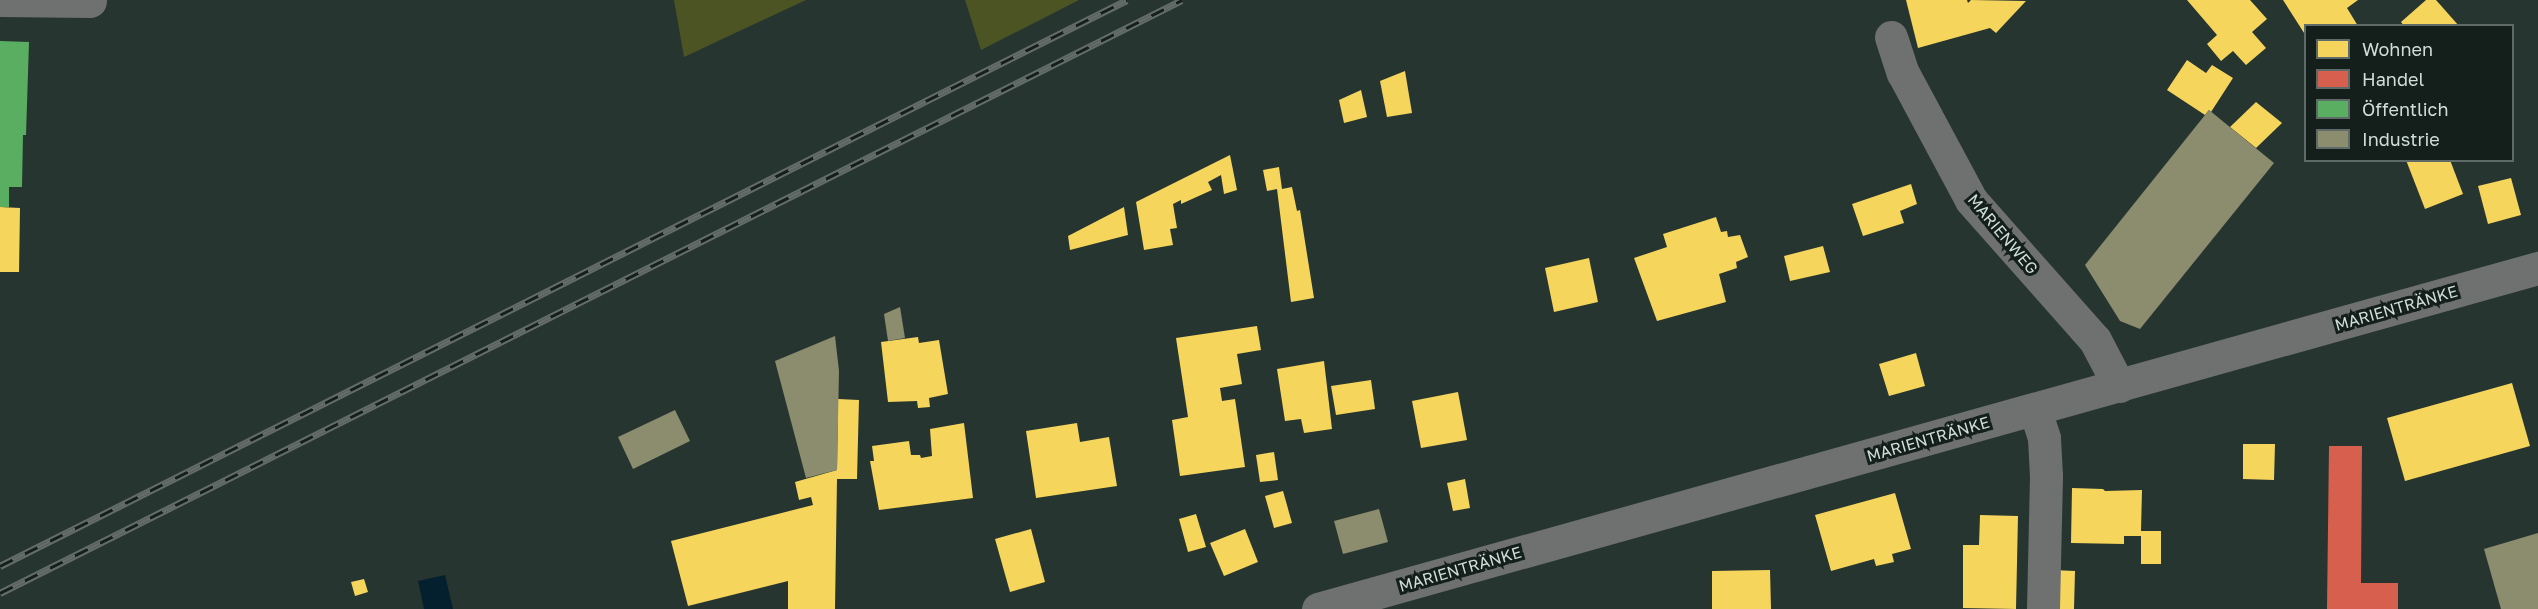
<!DOCTYPE html>
<html>
<head>
<meta charset="utf-8">
<style>
  body { margin:0 }
  #map { position:relative; width:2538px; height:609px; overflow:hidden; background:#273531; font-family:"Golos Text",sans-serif }
  div>[style] { position:absolute }
  .green>* { inset:0; background:#4c5424 }
  .water>* { inset:0; background:#04202f }
  .homes>* { inset:0; background:#f6d55c }
  .shops>* { inset:0; background:#d6604d }
  .public>* { inset:0; background:#5aae61 }
  .industry>* { inset:0; background:#8c8c6e }
  .minor>* { height:33px; margin:-16.5px; padding:0 16.5px; transform-origin:16.5px; border-radius:16.5px; background:#6e716f }
  .rail>* { height:7px; margin-top:-3.5px; transform-origin:0; background:repeating-linear-gradient(90deg,#141f1c 0 14px,#646c69 0 28px); box-sizing:border-box; border-block:2px solid #646c69 }
  span { translate:-50% -50%; white-space:nowrap; text-align:center; line-height:1.15; -webkit-text-stroke:6px #141f1c; paint-order:stroke }
  .street-label { font-size:16px; color:#cfded9 }
  .legend { position:absolute; left:2304px; top:24px; width:210px; height:138px; box-sizing:border-box; background:#141f1c; border:2px solid #5f6b68; margin:0; padding:8px 10px; list-style:none; font-size:18px; color:#cfded9 }
  .legend li { display:flex; align-items:center; gap:12px; height:30px }
  .legend b { width:30px; border:2px solid #5f6b68 }
</style>
</head>
<body>
<div id="map">
  <div class="green">
    <i style="clip-path:polygon(674px 0,806px 0,684px 57px)"></i>
    <i style="clip-path:polygon(965px 0,1079px 0,981px 50px)"></i>
  </div>
  <div class="water">
    <i style="clip-path:polygon(445px 575px,453px 609px,424px 609px,418px 581px)"></i>
  </div>
  <div class="homes">
    <i style="clip-path:polygon(1906px 0,1967px 0,1968px 3px,1971px 0,2026px 1px,1996px 33px,1990px 28px,1918px 48px)"></i>
    <i style="clip-path:polygon(2187px 0,2250px 0,2267px 19px,2252px 32px,2266px 48px,2246px 65px,2233px 51px,2221px 61px,2207px 44px,2217px 35px)"></i>
    <i style="clip-path:polygon(2283px 0,2358px 0,2347px 8px,2358px 26px,2306px 26px,2306px 36px)"></i>
    <i style="clip-path:polygon(2426px 0,2436px 0,2459px 26px,2404px 26px,2401px 22px)"></i>
    <i style="clip-path:polygon(2187px 60px,2206px 73px,2212px 65px,2233px 78px,2211px 112px,2209px 110px,2205px 115px,2167px 90px)"></i>
    <i style="clip-path:polygon(1405px 71px,1412px 113px,1387px 117px,1380px 81px)"></i>
    <i style="clip-path:polygon(1361px 90px,1367px 117px,1344px 123px,1339px 100px)"></i>
    <i style="clip-path:polygon(2256px 102px,2282px 123px,2256px 148px,2230px 127px)"></i>
    <i style="clip-path:polygon(1230px 155px,1237px 190px,1224px 194px,1221px 175px,1208px 182px,1212px 190px,1181px 204px,1181px 200px,1173px 204px,1177px 228px,1170px 229px,1173px 245px,1144px 250px,1136px 202px)"></i>
    <i style="clip-path:polygon(2406px 160px,2450px 160px,2463px 194px,2425px 209px)"></i>
    <i style="clip-path:polygon(1279px 167px,1282px 189px,1292px 187px,1297px 211px,1300px 210px,1314px 298px,1291px 302px,1277px 189px,1267px 191px,1263px 170px)"></i>
    <i style="clip-path:polygon(2511px 178px,2521px 215px,2488px 224px,2478px 186px)"></i>
    <i style="clip-path:polygon(1911px 184px,1917px 204px,1900px 211px,1904px 223px,1863px 236px,1852px 204px)"></i>
    <i style="clip-path:polygon(0 207px,20px 208px,19px 272px,0 272px)"></i>
    <i style="clip-path:polygon(1124px 207px,1128px 235px,1070px 250px,1068px 236px)"></i>
    <i style="clip-path:polygon(1716px 217px,1721px 232px,1727px 231px,1728px 237px,1740px 235px,1748px 257px,1736px 262px,1737px 268px,1719px 274px,1726px 302px,1657px 321px,1634px 258px,1667px 247px,1663px 234px)"></i>
    <i style="clip-path:polygon(1823px 246px,1830px 272px,1790px 281px,1784px 256px)"></i>
    <i style="clip-path:polygon(1589px 258px,1598px 302px,1554px 312px,1545px 268px)"></i>
    <i style="clip-path:polygon(1257px 326px,1261px 350px,1237px 354px,1242px 384px,1220px 388px,1222px 401px,1235px 399px,1245px 467px,1180px 476px,1172px 420px,1188px 417px,1176px 338px)"></i>
    <i style="clip-path:polygon(918px 337px,919px 343px,939px 340px,948px 394px,929px 398px,930px 407px,918px 408px,917px 401px,888px 402px,881px 342px)"></i>
    <i style="clip-path:polygon(1916px 353px,1925px 386px,1889px 396px,1879px 364px)"></i>
    <i style="clip-path:polygon(1324px 361px,1332px 429px,1304px 433px,1301px 419px,1285px 421px,1277px 369px)"></i>
    <i style="clip-path:polygon(1371px 380px,1375px 409px,1336px 415px,1331px 386px)"></i>
    <i style="clip-path:polygon(2512px 383px,2530px 446px,2405px 481px,2387px 418px)"></i>
    <i style="clip-path:polygon(1458px 392px,1467px 440px,1421px 448px,1412px 401px)"></i>
    <i style="clip-path:polygon(838px 399px,859px 400px,857px 479px,837px 479px,835px 609px,788px 609px,788px 581px,688px 606px,671px 541px,813px 505px,811px 497px,799px 500px,795px 482px,837px 470px)"></i>
    <i style="clip-path:polygon(964px 423px,973px 498px,879px 510px,870px 461px,874px 461px,872px 446px,909px 441px,911px 455px,920px 455px,921px 458px,932px 456px,930px 429px)"></i>
    <i style="clip-path:polygon(1077px 423px,1080px 442px,1109px 437px,1117px 486px,1036px 498px,1026px 431px)"></i>
    <i style="clip-path:polygon(2243px 444px,2275px 444px,2274px 480px,2243px 479px)"></i>
    <i style="clip-path:polygon(1274px 452px,1278px 480px,1260px 482px,1256px 455px)"></i>
    <i style="clip-path:polygon(1465px 479px,1470px 508px,1453px 511px,1447px 483px)"></i>
    <i style="clip-path:polygon(2072px 488px,2103px 489px,2105px 491px,2142px 490px,2141px 531px,2161px 531px,2161px 564px,2141px 564px,2141px 536px,2124px 536px,2124px 544px,2071px 543px)"></i>
    <i style="clip-path:polygon(1283px 491px,1292px 523px,1274px 528px,1265px 496px)"></i>
    <i style="clip-path:polygon(1895px 493px,1911px 549px,1892px 554px,1894px 562px,1876px 566px,1874px 559px,1831px 571px,1815px 515px)"></i>
    <i style="clip-path:polygon(1196px 514px,1206px 547px,1188px 552px,1179px 519px)"></i>
    <i style="clip-path:polygon(1980px 515px,2018px 516px,2016px 609px,1963px 608px,1963px 545px,1979px 545px)"></i>
    <i style="clip-path:polygon(1031px 529px,1045px 582px,1010px 592px,995px 539px)"></i>
    <i style="clip-path:polygon(1245px 529px,1258px 562px,1224px 576px,1210px 543px)"></i>
    <i style="clip-path:polygon(1770px 570px,1771px 609px,1712px 609px,1712px 571px)"></i>
    <i style="clip-path:polygon(2053px 570px,2075px 571px,2074px 609px,2052px 609px)"></i>
    <i style="clip-path:polygon(364px 579px,368px 592px,355px 596px,351px 582px)"></i>
  </div>
  <div class="shops">
    <i style="clip-path:polygon(2329px 446px,2362px 446px,2361px 583px,2398px 583px,2398px 609px,2327px 609px)"></i>
  </div>
  <div class="public">
    <i style="clip-path:polygon(0 41px,29px 42px,26px 135px,23px 135px,22px 187px,9px 187px,9px 207px,0 207px)"></i>
  </div>
  <div class="industry">
    <i style="clip-path:polygon(2209px 110px,2274px 163px,2140px 329px,2120px 321px,2085px 265px)"></i>
    <i style="clip-path:polygon(900px 307px,905px 338px,888px 341px,884px 314px)"></i>
    <i style="clip-path:polygon(835px 336px,839px 371px,837px 470px,806px 478px,775px 361px)"></i>
    <i style="clip-path:polygon(675px 410px,690px 441px,633px 469px,618px 437px)"></i>
    <i style="clip-path:polygon(1379px 509px,1388px 542px,1343px 554px,1334px 521px)"></i>
    <i style="clip-path:polygon(2538px 533px,2538px 609px,2501px 609px,2484px 549px)"></i>
  </div>
  <div class="minor">
    <i style="left:0;top:0;width:90px;rotate:0.6deg"></i>
    <i style="left:1891px;top:37px;width:38px;rotate:72deg"></i>
    <i style="left:1903px;top:73px;width:144px;rotate:61.8deg"></i>
    <i style="left:1971px;top:200px;width:187px;rotate:48.5deg"></i>
    <i style="left:2095px;top:340px;width:52px;rotate:62.4deg"></i>
    <i style="left:2035px;top:410px;width:29px;rotate:72deg"></i>
    <i style="left:2044px;top:438px;width:38px;rotate:87deg"></i>
    <i style="left:2046px;top:476px;width:133px;rotate:91.3deg"></i>
    <i style="left:1318px;top:609px;width:1267px;rotate:-15.62deg"></i>
  </div>
  <div class="rail">
    <i style="left:0;top:566px;width:1261px;rotate:-26.67deg"></i>
    <i style="left:0;top:593px;width:1322px;rotate:-26.64deg"></i>
  </div>
  <div class="street-label">
    <span style="left:2003px;top:234px;rotate:50deg">MARIENWEG</span>
    <span style="left:2396px;top:308px;rotate:-16deg">MARIENTRÄNKE</span>
    <span style="left:1928px;top:439px;rotate:-16deg">MARIENTRÄNKE</span>
    <span style="left:1460px;top:569px;rotate:-16deg">MARIENTRÄNKE</span>
  </div>
  <ul class="legend">
  <li><b style="height:16px;background:#f6d55c"></b>Wohnen</li>
  <li><b style="height:16px;background:#d6604d"></b>Handel</li>
  <li><b style="height:16px;background:#5aae61"></b>Öffentlich</li>
  <li><b style="height:16px;background:#8c8c6e"></b>Industrie</li>
  </ul>
</div>
</body>
</html>
